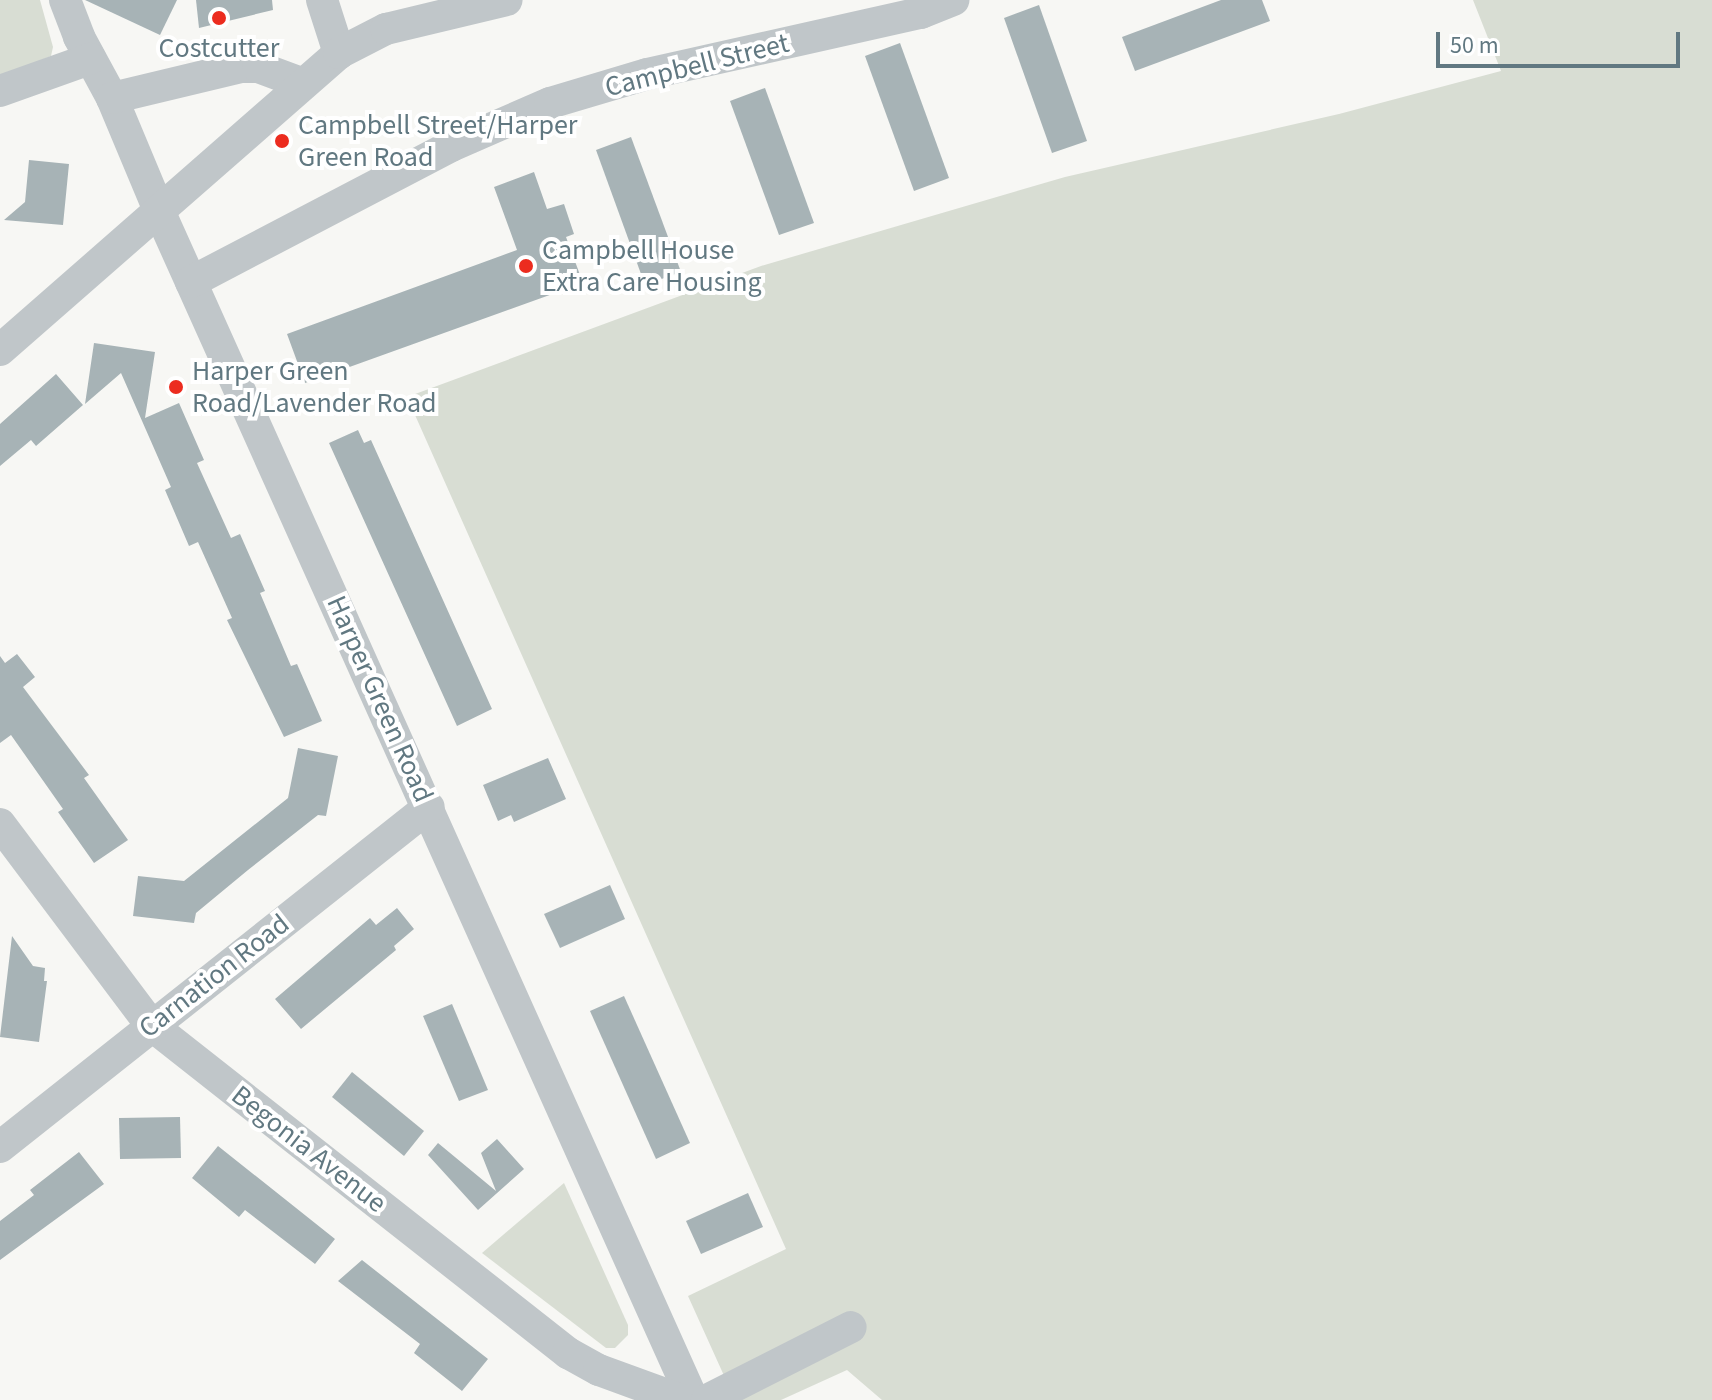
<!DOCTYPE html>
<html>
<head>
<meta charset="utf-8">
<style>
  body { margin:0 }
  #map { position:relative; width:1712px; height:1400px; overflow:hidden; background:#f7f7f4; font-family:"Source Sans 3",sans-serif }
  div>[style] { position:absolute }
  .green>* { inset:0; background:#d8ddd3 }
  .building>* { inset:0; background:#a7b3b6 }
  .minor>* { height:32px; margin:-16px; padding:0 16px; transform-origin:16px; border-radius:16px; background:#c0c6c9 }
  .dots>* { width:22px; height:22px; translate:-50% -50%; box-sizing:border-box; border:4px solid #fff; border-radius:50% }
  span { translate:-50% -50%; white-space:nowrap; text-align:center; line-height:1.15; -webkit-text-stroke:8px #fff; paint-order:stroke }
  .poi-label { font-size:28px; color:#617881 }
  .left { translate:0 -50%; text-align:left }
  .street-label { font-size:28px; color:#617881 }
  .scale { position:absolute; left:1436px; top:32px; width:244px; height:36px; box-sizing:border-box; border:4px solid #617881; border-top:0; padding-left:10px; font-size:24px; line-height:28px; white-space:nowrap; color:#617881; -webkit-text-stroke:6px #fff; paint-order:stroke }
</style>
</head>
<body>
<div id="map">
  <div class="green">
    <i style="clip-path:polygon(0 0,40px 0,53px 47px,51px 56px,0 77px)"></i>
    <i style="clip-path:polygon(1473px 0,1712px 0,1712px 1400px,882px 1400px,847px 1370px,781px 1400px,735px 1400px,688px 1296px,786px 1249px,407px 397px,761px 266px,1065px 177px,1339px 114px,1501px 71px)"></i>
    <i style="clip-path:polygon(564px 1183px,628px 1325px,628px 1335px,615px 1348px,606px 1348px,482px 1253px)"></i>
  </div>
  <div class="building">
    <i style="clip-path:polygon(85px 0,177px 0,160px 35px)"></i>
    <i style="clip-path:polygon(196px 0,272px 0,273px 10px,199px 28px)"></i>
    <i style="clip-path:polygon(1221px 0,1262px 0,1270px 21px,1135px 71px,1122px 37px)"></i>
    <i style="clip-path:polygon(1039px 5px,1087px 141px,1052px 153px,1004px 18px)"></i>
    <i style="clip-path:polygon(900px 43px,949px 178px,914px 191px,865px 56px)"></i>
    <i style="clip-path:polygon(765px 88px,814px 223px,779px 235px,730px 101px)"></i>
    <i style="clip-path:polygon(631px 137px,681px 272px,645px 285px,596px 150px)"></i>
    <i style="clip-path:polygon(29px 160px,69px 164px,63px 225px,4px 220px,25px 202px)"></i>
    <i style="clip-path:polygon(534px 172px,547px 209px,564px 204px,574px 234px,566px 237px,583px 283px,305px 383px,287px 334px,517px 250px,494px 187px)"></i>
    <i style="clip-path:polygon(94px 343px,155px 352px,145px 418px,179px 403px,204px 460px,197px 463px,231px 538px,240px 534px,265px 591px,260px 593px,291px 666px,297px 664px,322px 721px,284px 737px,227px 620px,232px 618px,198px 542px,189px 546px,165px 490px,171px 487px,121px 373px,85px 404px)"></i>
    <i style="clip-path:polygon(56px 374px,83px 405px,36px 446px,31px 440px,0 466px,0 424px)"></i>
    <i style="clip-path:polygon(358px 430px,364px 443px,371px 440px,492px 709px,457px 726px,329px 443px)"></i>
    <i style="clip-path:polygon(17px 654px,35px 677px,23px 687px,89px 775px,84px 778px,128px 840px,94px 863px,58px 812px,63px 809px,11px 735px,0 743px,0 656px,5px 663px)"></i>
    <i style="clip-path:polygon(298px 748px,338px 756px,326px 816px,318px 815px,248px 870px,196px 913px,194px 923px,133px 916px,138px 876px,184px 881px,288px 798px)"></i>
    <i style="clip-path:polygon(548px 758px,566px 799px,514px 822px,511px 815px,498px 821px,483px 785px)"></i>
    <i style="clip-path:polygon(610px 885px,625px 919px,560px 948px,544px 914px)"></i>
    <i style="clip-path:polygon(397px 908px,414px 929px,394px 946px,396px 950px,301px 1029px,275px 999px,370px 918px,376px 925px)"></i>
    <i style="clip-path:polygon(12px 936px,33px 966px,45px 968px,44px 981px,47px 981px,39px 1042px,0 1037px)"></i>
    <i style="clip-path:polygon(624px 996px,690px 1143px,656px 1159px,590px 1011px)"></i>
    <i style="clip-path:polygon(452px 1004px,488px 1090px,459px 1101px,423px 1016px)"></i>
    <i style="clip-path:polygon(352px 1072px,424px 1131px,404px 1156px,332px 1097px)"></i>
    <i style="clip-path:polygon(180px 1117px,181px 1158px,120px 1159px,119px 1118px)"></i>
    <i style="clip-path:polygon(497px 1139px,524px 1169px,478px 1210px,428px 1155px,438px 1143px,496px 1191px,481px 1153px)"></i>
    <i style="clip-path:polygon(218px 1146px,335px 1239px,315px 1264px,245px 1210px,239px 1217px,192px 1178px)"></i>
    <i style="clip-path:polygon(79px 1152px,104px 1184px,0 1260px,0 1221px,34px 1195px,30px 1190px)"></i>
    <i style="clip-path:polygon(748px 1193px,763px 1227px,701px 1254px,686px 1221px)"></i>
    <i style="clip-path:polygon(362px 1260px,488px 1359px,462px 1391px,414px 1353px,420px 1344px,338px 1281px)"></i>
  </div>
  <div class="minor">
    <i style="left:65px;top:0;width:40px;rotate:69deg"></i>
    <i style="left:79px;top:37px;width:69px;rotate:61.6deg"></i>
    <i style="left:112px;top:98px;width:125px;rotate:67.3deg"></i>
    <i style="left:160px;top:213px;width:1301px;rotate:65.82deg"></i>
    <i style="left:322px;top:0;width:56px;rotate:72.2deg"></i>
    <i style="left:0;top:91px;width:96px;rotate:-19.6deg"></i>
    <i style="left:112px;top:98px;width:133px;rotate:-13.5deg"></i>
    <i style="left:241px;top:67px;width:17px"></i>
    <i style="left:258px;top:67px;width:46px;rotate:20.4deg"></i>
    <i style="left:191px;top:282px;width:293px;rotate:-27.6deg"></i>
    <i style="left:451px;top:146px;width:108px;rotate:-23.5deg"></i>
    <i style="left:550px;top:103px;width:101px;rotate:-16.6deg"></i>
    <i style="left:647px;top:74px;width:281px;rotate:-12.6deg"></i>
    <i style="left:921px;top:13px;width:35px;rotate:-22deg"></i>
    <i style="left:0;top:350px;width:451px;rotate:-41.2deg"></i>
    <i style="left:339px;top:53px;width:53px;rotate:-27.1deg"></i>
    <i style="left:386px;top:29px;width:124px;rotate:-13.5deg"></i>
    <i style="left:0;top:824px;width:251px;rotate:53.1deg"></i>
    <i style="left:151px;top:1025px;width:531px;rotate:38.19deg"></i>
    <i style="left:568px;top:1353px;width:35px;rotate:29deg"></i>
    <i style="left:599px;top:1370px;width:87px;rotate:20.1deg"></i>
    <i style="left:0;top:1147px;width:547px;rotate:-38.4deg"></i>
    <i style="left:707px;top:1400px;width:161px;rotate:-26.9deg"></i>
  </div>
  <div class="dots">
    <i style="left:219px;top:18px;background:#ec2c1f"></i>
    <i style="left:282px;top:141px;background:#ec2c1f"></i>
    <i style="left:526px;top:266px;background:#ec2c1f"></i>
    <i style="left:176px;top:387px;background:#ec2c1f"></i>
  </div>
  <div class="poi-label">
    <span style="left:219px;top:48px">Costcutter</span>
    <span class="left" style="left:298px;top:141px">Campbell Street/Harper<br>Green Road</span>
    <span class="left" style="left:542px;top:266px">Campbell House<br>Extra Care Housing</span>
    <span class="left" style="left:192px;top:387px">Harper Green<br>Road/Lavender Road</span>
  </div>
  <div class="street-label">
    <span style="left:697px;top:65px;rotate:-14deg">Campbell Street</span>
    <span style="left:380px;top:699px;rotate:66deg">Harper Green Road</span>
    <span style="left:214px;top:976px;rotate:-38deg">Carnation Road</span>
    <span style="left:309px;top:1149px;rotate:38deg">Begonia Avenue</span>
  </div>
  <div class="scale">50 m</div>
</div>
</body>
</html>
